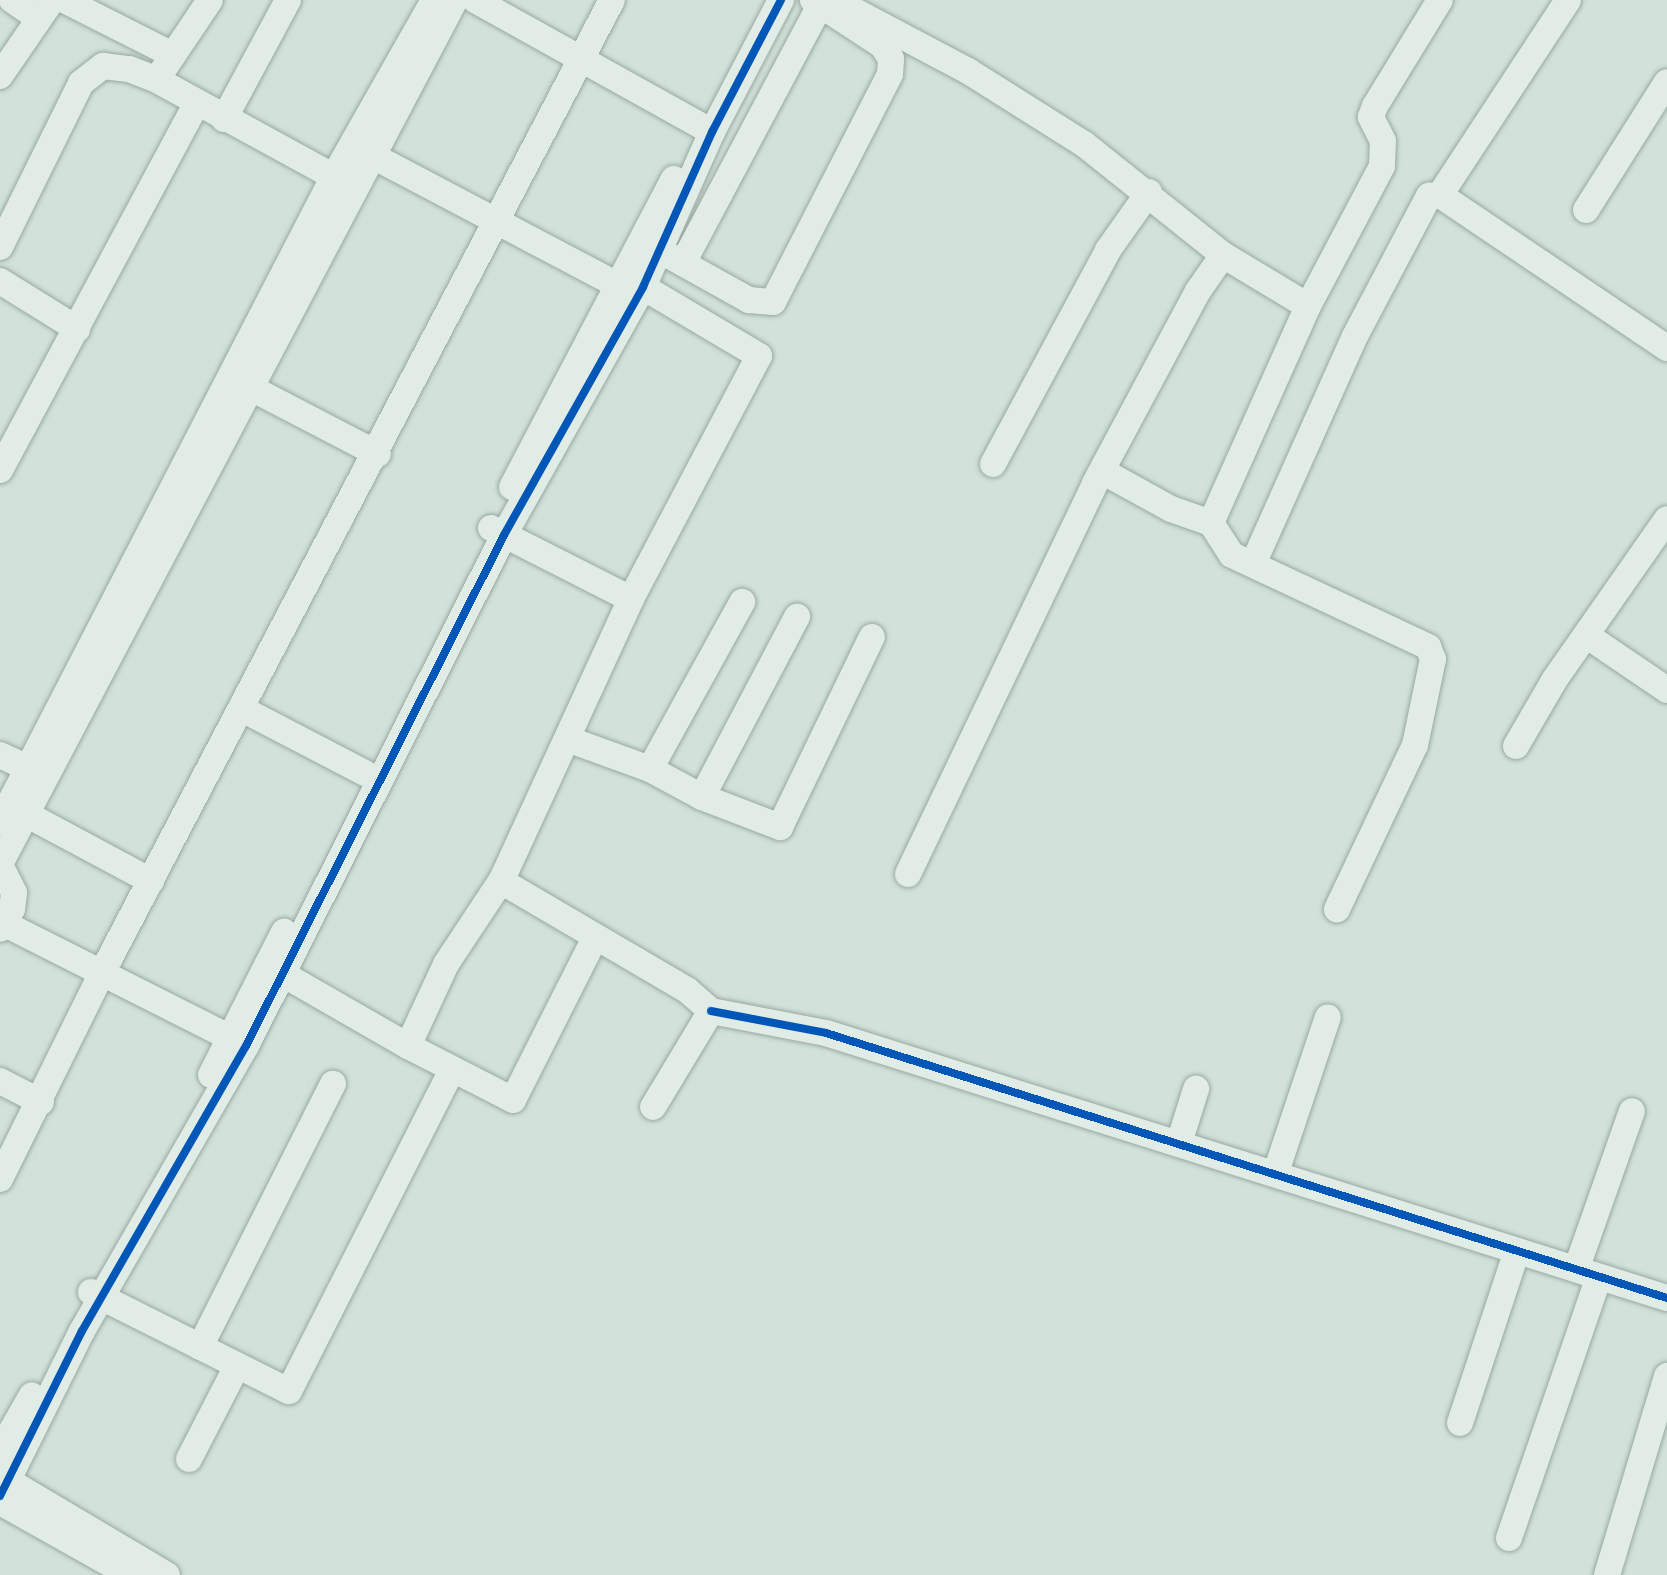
<!DOCTYPE html>
<html>
<head>
<meta charset="utf-8">
<style>
  body { margin:0 }
  #map { position:relative; width:1667px; height:1575px; overflow:hidden; background:#d1e2da; font-family:"Noto Serif",serif }
  div>[style] { position:absolute }
  .roads { filter:drop-shadow(0 0 2px #99a8a0) drop-shadow(0 0 2px #99a8a0) }
  .minor>* { height:26px; margin:-13px; padding:0 13px; transform-origin:13px; border-radius:13px; background:#e1ece7 }
  .cycleway>* { height:8px; margin:-4px; padding:0 4px; transform-origin:4px; border-radius:4px; background:#0057b8 }
  span { translate:-50% -50%; white-space:nowrap; text-align:center; line-height:1.15; -webkit-text-stroke:7px #d8f2e6; paint-order:stroke }
</style>
</head>
<body>
<div id="map">
  <div class="roads">
    <div class="minor">
      <i style="left:12px;top:0;width:32px;rotate:34deg"></i>
      <i style="left:64px;top:0;width:122px;rotate:26.8deg"></i>
      <i style="left:475px;top:0;width:271px;rotate:29.1deg"></i>
      <i style="left:834px;top:0;width:152px;rotate:27.9deg"></i>
      <i style="left:968px;top:71px;width:137px;rotate:32.2deg"></i>
      <i style="left:1084px;top:144px;width:178px;rotate:38.6deg"></i>
      <i style="left:1223px;top:255px;width:99px;rotate:31deg"></i>
      <i style="left:1308px;top:306px;width:158px;rotate:-62.1deg"></i>
      <i style="left:1382px;top:166px;width:25px;rotate:-88deg"></i>
      <i style="left:1383px;top:141px;width:27px;rotate:-117deg"></i>
      <i style="left:1371px;top:117px;width:12px;rotate:-70deg"></i>
      <i style="left:1375px;top:106px;width:124px;rotate:-58.5deg"></i>
      <i style="left:163px;top:70px;width:84px;rotate:-56.1deg"></i>
      <i style="left:0;top:76px;width:92px;rotate:-55.6deg"></i>
      <i style="left:224px;top:119px;width:135px;rotate:-61.7deg"></i>
      <i style="left:371px;top:155px;width:277px;rotate:27.8deg"></i>
      <i style="left:616px;top:284px;width:27px;rotate:6deg"></i>
      <i style="left:643px;top:287px;width:135px;rotate:30.7deg"></i>
      <i style="left:759px;top:356px;width:275px;rotate:117.8deg"></i>
      <i style="left:631px;top:599px;width:311px;rotate:114.7deg"></i>
      <i style="left:501px;top:881px;width:216px;rotate:30.4deg"></i>
      <i style="left:687px;top:990px;width:32px;rotate:41deg"></i>
      <i style="left:711px;top:1011px;width:112px;rotate:121.1deg"></i>
      <i style="left:1440px;top:195px;width:233px;rotate:-56.7deg"></i>
      <i style="left:1586px;top:210px;width:151px;rotate:-57.7deg"></i>
      <i style="left:0;top:247px;width:183px;rotate:-63.7deg"></i>
      <i style="left:81px;top:83px;width:28px;rotate:-38deg"></i>
      <i style="left:103px;top:66px;width:26px;rotate:7deg"></i>
      <i style="left:129px;top:69px;width:30px;rotate:21deg"></i>
      <i style="left:157px;top:80px;width:217px;rotate:28.7deg"></i>
      <i style="left:659px;top:250px;width:103px;rotate:29.1deg"></i>
      <i style="left:749px;top:300px;width:24px;rotate:5deg"></i>
      <i style="left:773px;top:302px;width:256px;rotate:-62.8deg"></i>
      <i style="left:890px;top:74px;width:15px;rotate:-86deg"></i>
      <i style="left:891px;top:59px;width:15px;rotate:-122deg"></i>
      <i style="left:883px;top:46px;width:84px;rotate:-146.7deg"></i>
      <i style="left:683px;top:263px;width:292px;rotate:-62deg"></i>
      <i style="left:0;top:281px;width:91px;rotate:31.9deg"></i>
      <i style="left:1308px;top:306px;width:238px;rotate:114.1deg"></i>
      <i style="left:1211px;top:523px;width:38px;rotate:57deg"></i>
      <i style="left:1232px;top:555px;width:217px;rotate:25.1deg"></i>
      <i style="left:1428px;top:647px;width:13px;rotate:67deg"></i>
      <i style="left:1433px;top:659px;width:88px;rotate:101.8deg"></i>
      <i style="left:1415px;top:745px;width:182px;rotate:115.4deg"></i>
      <i style="left:251px;top:388px;width:143px;rotate:27.5deg"></i>
      <i style="left:993px;top:464px;width:243px;rotate:-61.7deg"></i>
      <i style="left:1108px;top:250px;width:71px;rotate:-54.7deg"></i>
      <i style="left:0;top:470px;width:415px;rotate:-61.8deg"></i>
      <i style="left:1102px;top:471px;width:79px;rotate:28.8deg"></i>
      <i style="left:1171px;top:509px;width:42px;rotate:19.3deg"></i>
      <i style="left:512px;top:487px;width:348px;rotate:-62.3deg"></i>
      <i style="left:491px;top:528px;width:157px;rotate:26.9deg"></i>
      <i style="left:1253px;top:564px;width:248px;rotate:-65.9deg"></i>
      <i style="left:1354px;top:338px;width:161px;rotate:-62.2deg"></i>
      <i style="left:1429px;top:196px;width:11px;rotate:-5deg"></i>
      <i style="left:1440px;top:195px;width:274px;rotate:34deg"></i>
      <i style="left:1586px;top:635px;width:98px;rotate:34.2deg"></i>
      <i style="left:242px;top:709px;width:139px;rotate:27.5deg"></i>
      <i style="left:570px;top:740px;width:85px;rotate:19.9deg"></i>
      <i style="left:650px;top:769px;width:59px;rotate:28.3deg"></i>
      <i style="left:702px;top:797px;width:84px;rotate:21deg"></i>
      <i style="left:780px;top:827px;width:211px;rotate:-64.2deg"></i>
      <i style="left:1516px;top:746px;width:78px;rotate:-59.8deg"></i>
      <i style="left:1555px;top:679px;width:195px;rotate:-55deg"></i>
      <i style="left:0;top:755px;width:31px;rotate:25deg"></i>
      <i style="left:650px;top:769px;width:191px;rotate:-61.1deg"></i>
      <i style="left:702px;top:797px;width:204px;rotate:-62.2deg"></i>
      <i style="left:26px;top:814px;width:142px;rotate:28.2deg"></i>
      <i style="left:0;top:822px;width:725px;rotate:-62.66deg"></i>
      <i style="left:333px;top:178px;width:205px;rotate:-60.4deg"></i>
      <i style="left:0;top:864px;width:976px;rotate:-62.23deg"></i>
      <i style="left:0;top:865px;width:31px;rotate:63deg"></i>
      <i style="left:14px;top:893px;width:16px;rotate:97deg"></i>
      <i style="left:12px;top:909px;width:23px;rotate:121deg"></i>
      <i style="left:908px;top:874px;width:433px;rotate:-64.4deg"></i>
      <i style="left:1095px;top:483px;width:218px;rotate:-61.8deg"></i>
      <i style="left:1198px;top:291px;width:44px;rotate:-55.2deg"></i>
      <i style="left:5px;top:924px;width:267px;rotate:26.8deg"></i>
      <i style="left:267px;top:965px;width:163px;rotate:29.9deg"></i>
      <i style="left:408px;top:1046px;width:90px;rotate:-65.1deg"></i>
      <i style="left:446px;top:964px;width:100px;rotate:-56.5deg"></i>
      <i style="left:711px;top:1011px;width:117px;rotate:10.8deg"></i>
      <i style="left:826px;top:1033px;width:882px;rotate:17.49deg"></i>
      <i style="left:408px;top:1046px;width:118px;rotate:27.2deg"></i>
      <i style="left:513px;top:1100px;width:182px;rotate:-63.2deg"></i>
      <i style="left:211px;top:1075px;width:161px;rotate:-63deg"></i>
      <i style="left:0;top:1081px;width:46px;rotate:27.1deg"></i>
      <i style="left:1179px;top:1143px;width:57px;rotate:-72.5deg"></i>
      <i style="left:1276px;top:1172px;width:163px;rotate:-71.5deg"></i>
      <i style="left:0;top:1179px;width:232px;rotate:-63.7deg"></i>
      <i style="left:103px;top:971px;width:1096px;rotate:-62.34deg"></i>
      <i style="left:1577px;top:1267px;width:165px;rotate:-70.6deg"></i>
      <i style="left:91px;top:1292px;width:221px;rotate:26.6deg"></i>
      <i style="left:289px;top:1391px;width:359px;rotate:-63.1deg"></i>
      <i style="left:200px;top:1347px;width:295px;rotate:-63.2deg"></i>
      <i style="left:1460px;top:1423px;width:181px;rotate:-71.7deg"></i>
      <i style="left:0;top:1451px;width:64px;rotate:-60.3deg"></i>
      <i style="left:189px;top:1459px;width:105px;rotate:-62.7deg"></i>
      <i style="left:0;top:1476px;width:194px;rotate:30.7deg"></i>
      <i style="left:0;top:1496px;width:184px;rotate:-63.6deg"></i>
      <i style="left:82px;top:1331px;width:329px;rotate:-60.1deg"></i>
      <i style="left:246px;top:1046px;width:572px;rotate:-63.21deg"></i>
      <i style="left:504px;top:535px;width:284px;rotate:-60.7deg"></i>
      <i style="left:643px;top:287px;width:170px;rotate:-66deg"></i>
      <i style="left:712px;top:132px;width:149px;rotate:-62.4deg"></i>
      <i style="left:0;top:1502px;width:149px;rotate:29.3deg"></i>
      <i style="left:1509px;top:1538px;width:276px;rotate:-71deg"></i>
      <i style="left:1607px;top:1575px;width:208px;rotate:-73.2deg"></i>
    </div>
  </div>
  <div class="cycleway">
    <i style="left:711px;top:1011px;width:117px;rotate:10.8deg"></i>
    <i style="left:826px;top:1033px;width:882px;rotate:17.49deg"></i>
    <i style="left:0;top:1496px;width:184px;rotate:-63.6deg"></i>
    <i style="left:82px;top:1331px;width:329px;rotate:-60.1deg"></i>
    <i style="left:246px;top:1046px;width:572px;rotate:-63.21deg"></i>
    <i style="left:504px;top:535px;width:284px;rotate:-60.7deg"></i>
    <i style="left:643px;top:287px;width:170px;rotate:-66deg"></i>
    <i style="left:712px;top:132px;width:149px;rotate:-62.4deg"></i>
  </div>
</div>
</body>
</html>
